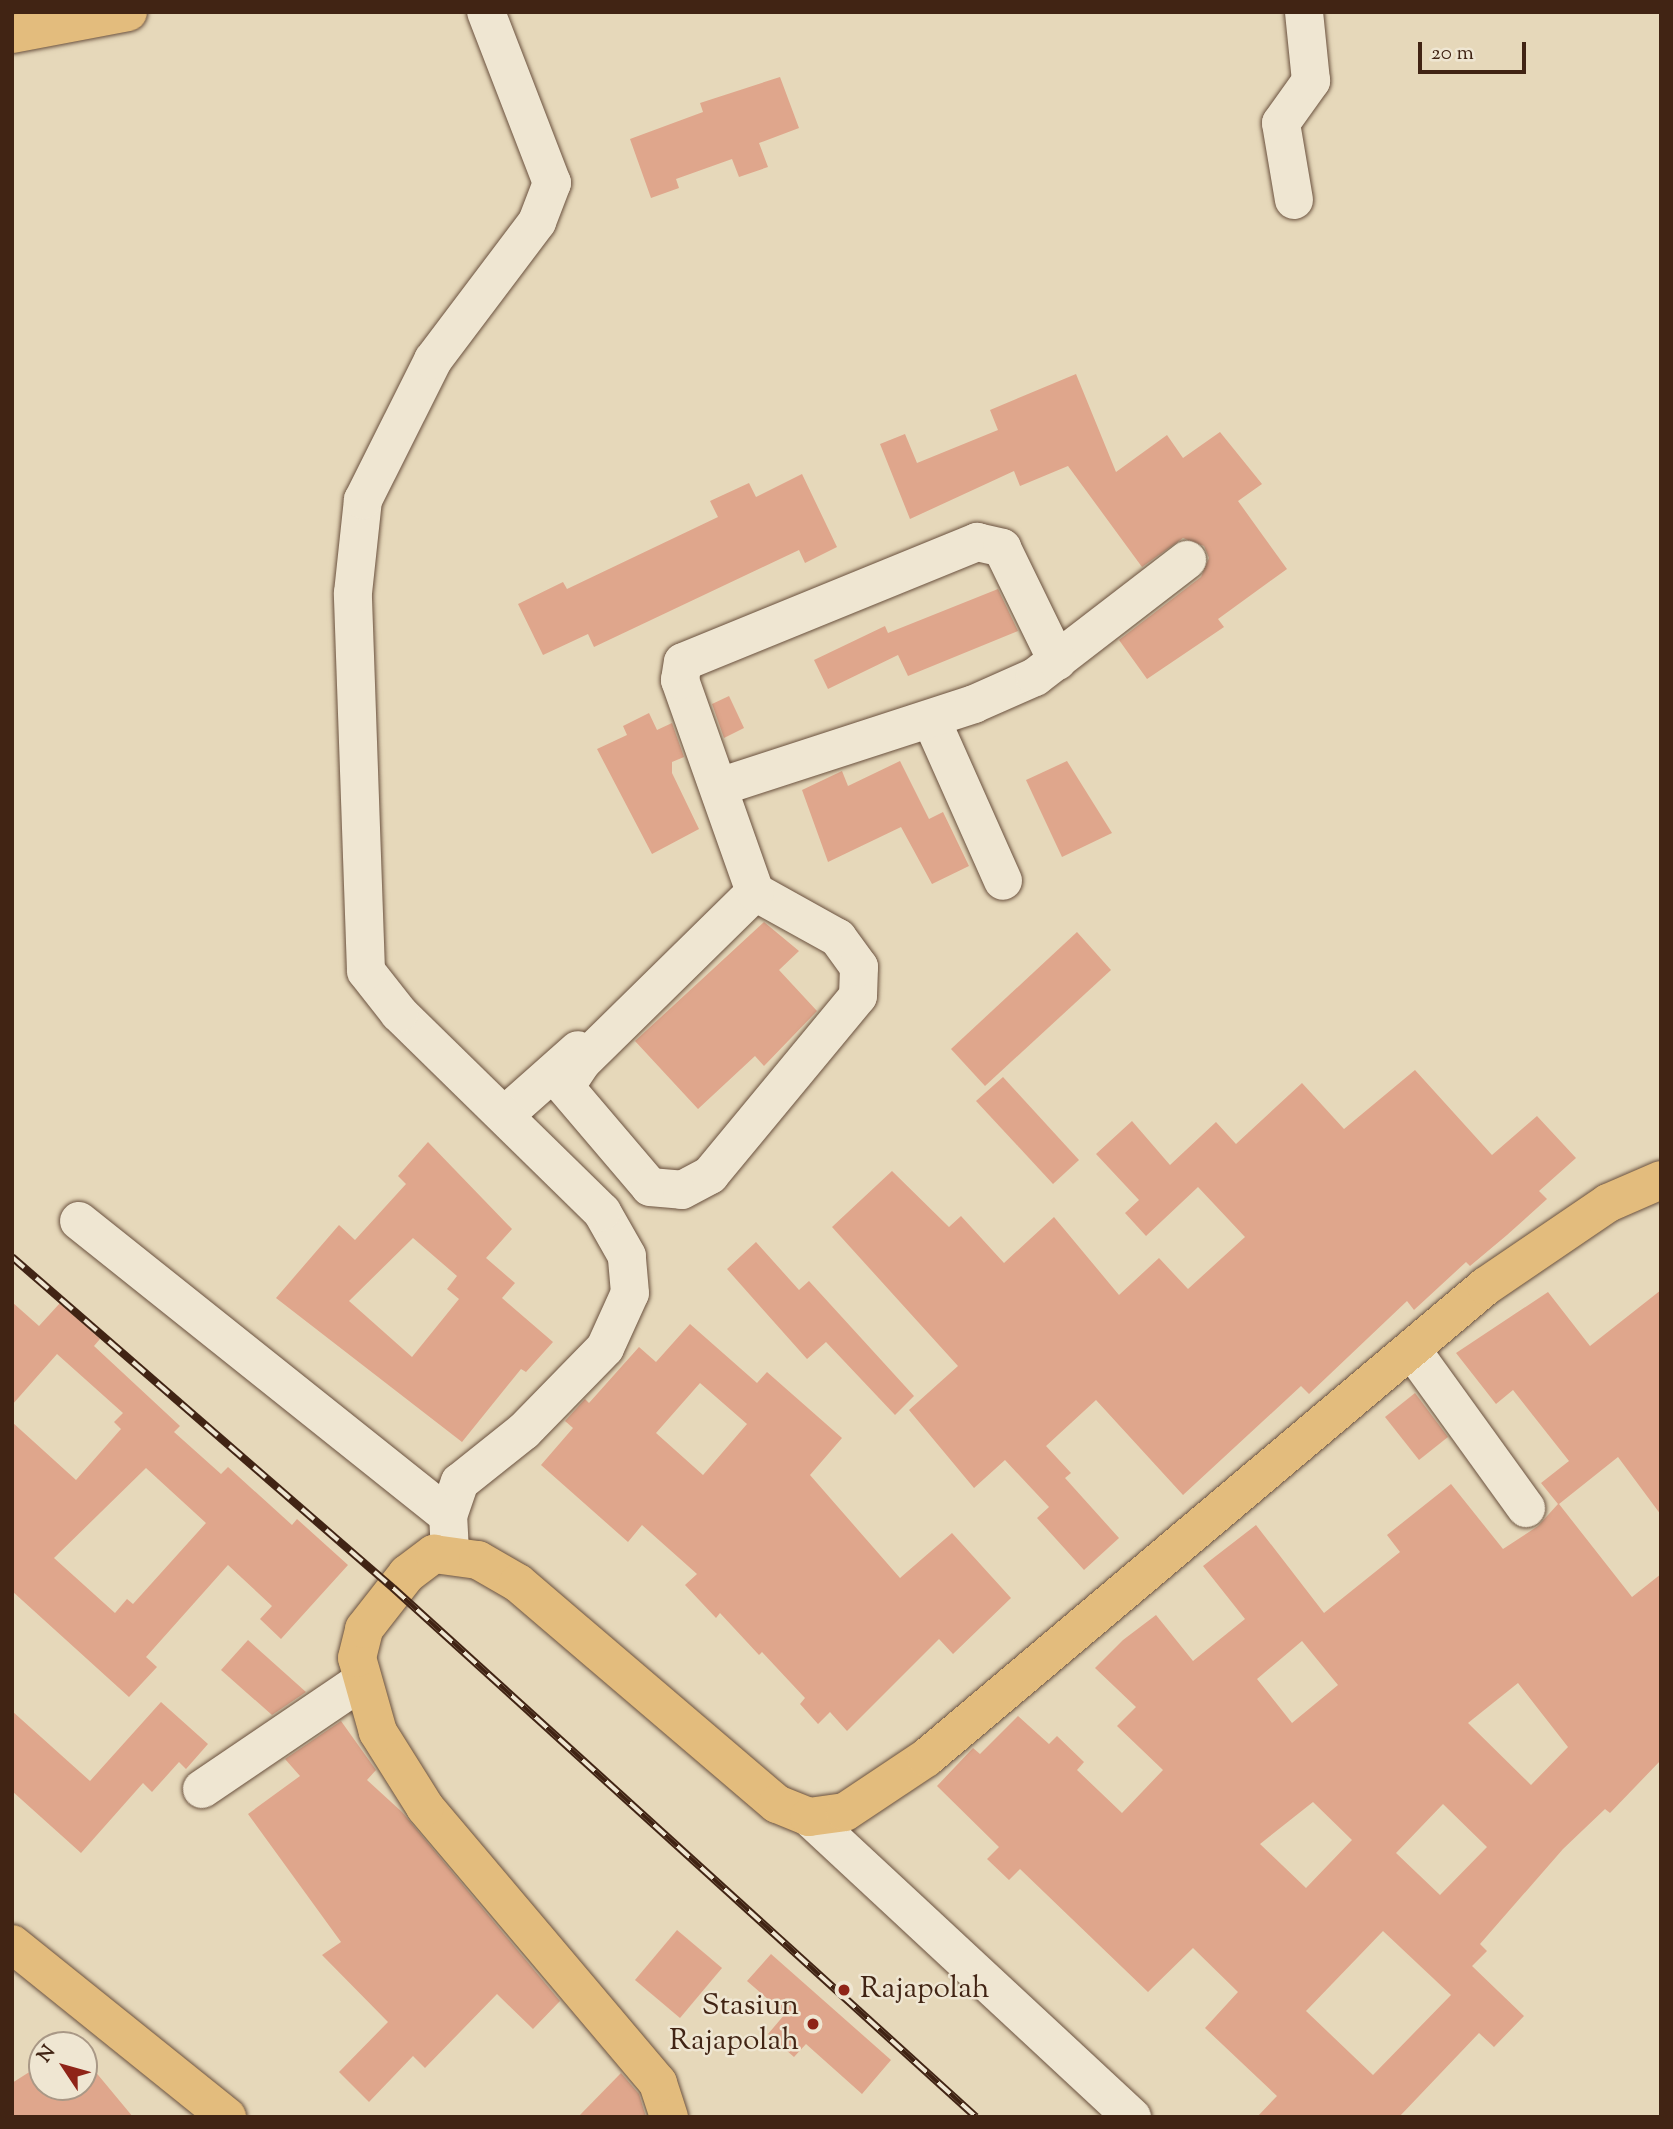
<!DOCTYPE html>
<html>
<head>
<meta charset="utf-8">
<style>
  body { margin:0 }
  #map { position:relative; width:1673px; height:2129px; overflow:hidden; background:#e6d8ba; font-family:"Sorts Mill Goudy",serif }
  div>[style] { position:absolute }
  .building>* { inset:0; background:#dfa68c }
  .roads { filter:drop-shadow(0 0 2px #6a513e) drop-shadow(0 0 2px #6a513e) }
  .minor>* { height:38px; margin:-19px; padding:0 19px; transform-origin:19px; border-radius:19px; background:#efe6d2 }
  .major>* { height:38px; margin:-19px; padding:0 19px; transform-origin:19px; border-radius:19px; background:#e3bc7d }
  .highway>* { height:38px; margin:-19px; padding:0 19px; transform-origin:19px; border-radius:19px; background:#e3bc7d }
  .rail>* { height:8px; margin-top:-4px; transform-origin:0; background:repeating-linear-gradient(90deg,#efe6d2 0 16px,#412414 0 32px); box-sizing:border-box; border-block:2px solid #412414 }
  .dots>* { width:19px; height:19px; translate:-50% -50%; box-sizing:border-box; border:4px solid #efe6d2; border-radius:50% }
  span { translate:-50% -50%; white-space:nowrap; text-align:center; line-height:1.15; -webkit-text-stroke:5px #efe6d2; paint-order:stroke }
  .poi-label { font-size:30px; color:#412414 }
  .left { translate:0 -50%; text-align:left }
  .right { translate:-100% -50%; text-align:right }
  .frame { position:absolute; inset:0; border:14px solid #412414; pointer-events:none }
  .north { position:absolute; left:28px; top:2031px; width:70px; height:70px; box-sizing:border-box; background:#efe6d2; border:2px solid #a99886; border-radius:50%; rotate:306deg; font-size:19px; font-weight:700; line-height:28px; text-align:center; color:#412414 }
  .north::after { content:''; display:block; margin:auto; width:24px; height:32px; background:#8f2418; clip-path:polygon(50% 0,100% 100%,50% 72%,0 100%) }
  .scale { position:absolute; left:1418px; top:42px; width:108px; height:32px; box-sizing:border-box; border:4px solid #412414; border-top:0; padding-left:9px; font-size:21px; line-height:24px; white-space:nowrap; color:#412414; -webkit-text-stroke:5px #efe6d2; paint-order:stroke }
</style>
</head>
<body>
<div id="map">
  <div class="building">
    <i style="clip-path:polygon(780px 77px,799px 128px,759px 143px,768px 167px,739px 177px,732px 159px,676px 179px,679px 188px,651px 198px,630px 139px,703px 112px,700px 103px)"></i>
    <i style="clip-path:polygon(1076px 374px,1116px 472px,1167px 435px,1183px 458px,1220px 432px,1262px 484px,1238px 501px,1287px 569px,1218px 619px,1224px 627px,1147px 679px,1119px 640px,1201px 577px,1209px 558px,1204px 546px,1183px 538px,1142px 567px,1068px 466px,1020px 486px,1014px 471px,910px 519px,880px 444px,905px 434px,917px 463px,998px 430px,990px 410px)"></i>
    <i style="clip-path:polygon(802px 474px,837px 547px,805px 563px,799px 550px,594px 647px,588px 634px,543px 655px,518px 604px,563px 582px,567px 589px,718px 517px,710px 501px,749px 483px,756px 497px)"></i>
    <i style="clip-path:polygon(998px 589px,1018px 631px,908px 676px,898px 655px,828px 689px,814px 660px,885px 626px,888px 633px)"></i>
    <i style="clip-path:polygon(729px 696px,744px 728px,724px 738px,712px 704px)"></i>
    <i style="clip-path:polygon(649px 713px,657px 730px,672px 723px,684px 757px,672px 762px,672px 773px,699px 829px,652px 854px,597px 749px,627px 735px,623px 726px)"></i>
    <i style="clip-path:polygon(900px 761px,929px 819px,943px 812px,969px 866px,932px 884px,901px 827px,828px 862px,802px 790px,842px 771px,848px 786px)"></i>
    <i style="clip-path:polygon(1067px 761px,1112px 833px,1062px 857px,1026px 780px)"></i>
    <i style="clip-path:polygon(764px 922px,799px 951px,779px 970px,817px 1011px,764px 1066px,755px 1056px,698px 1109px,635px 1041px)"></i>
    <i style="clip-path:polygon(1077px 932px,1111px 970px,985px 1086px,951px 1049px)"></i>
    <i style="clip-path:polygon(1415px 1070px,1492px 1155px,1537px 1116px,1576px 1158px,1539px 1191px,1547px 1199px,1507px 1235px,1470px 1266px,1466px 1262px,1414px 1310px,1407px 1301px,1309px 1394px,1301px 1386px,1183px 1495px,1096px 1400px,1046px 1446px,1071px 1473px,1065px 1478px,1119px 1538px,1084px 1570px,1037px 1518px,1049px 1507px,1005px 1460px,974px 1488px,909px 1410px,958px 1366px,832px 1227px,892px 1171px,949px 1227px,961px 1216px,1004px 1263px,1054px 1217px,1119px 1295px,1159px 1258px,1188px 1289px,1245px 1237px,1198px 1187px,1146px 1236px,1125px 1213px,1139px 1200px,1096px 1154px,1132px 1121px,1170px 1165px,1216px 1122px,1236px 1144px,1302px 1083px,1344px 1129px)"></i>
    <i style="clip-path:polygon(1003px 1077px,1079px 1160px,1053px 1184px,976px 1101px)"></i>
    <i style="clip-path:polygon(evenodd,428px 1142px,512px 1229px,486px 1258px,515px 1283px,502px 1298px,553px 1342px,526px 1372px,521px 1369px,462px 1442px,276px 1298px,339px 1225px,355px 1240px,406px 1184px,398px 1176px,428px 1142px,413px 1238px,457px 1276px,447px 1289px,459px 1299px,412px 1357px,349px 1301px,413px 1238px)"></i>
    <i style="clip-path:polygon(756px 1242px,799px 1290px,809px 1281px,914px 1396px,895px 1415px,826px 1342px,807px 1359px,727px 1269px)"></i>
    <i style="clip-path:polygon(evenodd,1661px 1290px,1661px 1515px,1618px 1457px,1559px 1504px,1632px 1597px,1661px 1574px,1661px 1760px,1610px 1813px,1605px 1809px,1563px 1849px,1480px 1944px,1487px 1951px,1472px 1966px,1524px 2016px,1494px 2047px,1479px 2033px,1399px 2117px,1257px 2117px,1277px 2096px,1205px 2028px,1238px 1992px,1193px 1948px,1148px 1992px,1020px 1869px,1009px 1880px,987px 1859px,999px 1847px,937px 1786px,973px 1748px,980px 1754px,1018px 1716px,1049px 1744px,1057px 1736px,1084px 1762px,1077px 1770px,1122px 1813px,1163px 1770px,1117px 1726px,1136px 1707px,1095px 1668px,1123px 1640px,1156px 1615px,1193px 1661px,1245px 1619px,1203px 1566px,1256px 1525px,1324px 1613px,1400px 1552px,1387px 1535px,1451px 1484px,1503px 1549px,1538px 1526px,1558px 1504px,1541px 1483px,1569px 1461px,1513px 1390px,1496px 1404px,1456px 1353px,1548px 1292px,1590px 1346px,1661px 1290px,1302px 1641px,1338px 1685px,1292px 1723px,1257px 1679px,1302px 1641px,1661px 1290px,1518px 1683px,1568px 1747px,1531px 1785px,1468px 1723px,1518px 1683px,1661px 1290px,1313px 1802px,1352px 1840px,1306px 1888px,1260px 1844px,1313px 1802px,1661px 1290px,1443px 1804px,1487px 1847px,1440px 1895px,1396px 1853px,1443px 1804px,1661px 1290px,1383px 1931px,1451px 1995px,1373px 2075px,1306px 2011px,1383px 1931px)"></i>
    <i style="clip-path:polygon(evenodd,12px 1302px,39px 1326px,60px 1303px,100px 1339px,94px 1346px,180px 1426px,174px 1432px,221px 1474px,228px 1467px,292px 1525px,297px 1519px,348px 1565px,281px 1639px,260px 1619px,272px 1606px,228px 1565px,146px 1657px,157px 1667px,129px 1697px,12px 1591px,12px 1422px,76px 1480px,121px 1429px,114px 1422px,123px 1413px,57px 1354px,12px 1405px,12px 1302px,146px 1468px,206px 1523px,133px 1604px,127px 1599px,115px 1613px,54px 1558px,146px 1468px)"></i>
    <i style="clip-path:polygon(evenodd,690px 1324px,757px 1383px,767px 1372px,842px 1438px,810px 1475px,900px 1578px,952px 1533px,1011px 1598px,953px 1654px,939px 1639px,847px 1731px,830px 1712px,818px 1724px,800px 1704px,805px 1698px,762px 1652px,759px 1655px,720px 1613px,716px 1618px,685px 1585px,697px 1574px,642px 1525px,628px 1542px,541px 1465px,573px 1428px,565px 1421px,585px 1399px,589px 1403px,639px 1347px,656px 1362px,690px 1324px,700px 1383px,747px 1424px,703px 1475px,656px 1433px,700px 1383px)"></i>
    <i style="clip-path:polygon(1415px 1393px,1448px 1437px,1419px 1460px,1385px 1417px)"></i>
    <i style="clip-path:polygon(248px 1640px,306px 1692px,272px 1715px,221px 1670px)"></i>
    <i style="clip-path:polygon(161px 1702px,208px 1744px,186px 1769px,179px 1762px,152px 1792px,143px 1783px,81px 1853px,12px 1791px,12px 1711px,90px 1781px)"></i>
    <i style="clip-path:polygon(341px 1721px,376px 1770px,367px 1780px,402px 1812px,560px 2001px,533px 2029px,497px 1994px,425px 2068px,413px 2056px,369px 2102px,339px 2072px,388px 2022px,322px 1955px,341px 1942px,248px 1814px,300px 1776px,285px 1759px)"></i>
    <i style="clip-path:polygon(677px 1930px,722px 1968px,680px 2018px,635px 1980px)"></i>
    <i style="clip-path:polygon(771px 1954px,891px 2060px,862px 2094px,806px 2044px,794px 2057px,768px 2034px,785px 2014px,747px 1981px)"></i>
    <i style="clip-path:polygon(84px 2058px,133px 2117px,12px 2117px,12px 2083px,42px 2064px,42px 2087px,84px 2087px)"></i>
    <i style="clip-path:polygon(621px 2073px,639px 2094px,646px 2117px,578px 2117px)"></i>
  </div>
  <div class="roads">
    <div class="minor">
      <i style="left:1294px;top:200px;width:78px;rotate:-99.6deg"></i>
      <i style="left:1281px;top:123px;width:52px;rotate:-54.5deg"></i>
      <i style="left:1311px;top:81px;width:69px;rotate:-95.8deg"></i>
      <i style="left:931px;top:719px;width:177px;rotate:66deg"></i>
      <i style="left:719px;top:787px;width:268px;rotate:-18deg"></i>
      <i style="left:974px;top:704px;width:67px;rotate:-23.9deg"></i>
      <i style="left:1035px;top:677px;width:192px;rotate:-37.6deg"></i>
      <i style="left:755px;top:892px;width:243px;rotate:135.5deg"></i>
      <i style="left:582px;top:1062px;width:30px;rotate:124deg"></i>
      <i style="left:565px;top:1087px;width:131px;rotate:49.6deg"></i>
      <i style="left:650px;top:1187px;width:32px;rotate:5deg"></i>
      <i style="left:682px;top:1190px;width:32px;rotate:-28deg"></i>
      <i style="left:710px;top:1175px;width:232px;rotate:-50.4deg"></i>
      <i style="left:858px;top:996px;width:29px;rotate:-88deg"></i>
      <i style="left:859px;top:967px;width:36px;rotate:-126deg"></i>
      <i style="left:838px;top:938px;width:95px;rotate:-151deg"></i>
      <i style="left:755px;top:892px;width:225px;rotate:-109.5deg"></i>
      <i style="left:680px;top:680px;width:18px;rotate:-81deg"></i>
      <i style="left:683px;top:662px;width:318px;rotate:-22.2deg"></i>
      <i style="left:977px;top:542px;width:26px;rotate:13deg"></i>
      <i style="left:1002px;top:548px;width:126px;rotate:64deg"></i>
      <i style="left:506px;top:1114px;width:96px;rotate:-41.6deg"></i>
      <i style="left:79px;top:1221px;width:472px;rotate:38.6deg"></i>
      <i style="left:1412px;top:1350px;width:195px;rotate:54.2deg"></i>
      <i style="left:450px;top:1552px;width:36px;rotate:-93deg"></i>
      <i style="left:448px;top:1516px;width:36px;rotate:-71deg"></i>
      <i style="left:460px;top:1482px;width:82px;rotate:-38.6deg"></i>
      <i style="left:524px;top:1431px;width:116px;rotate:-45.7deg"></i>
      <i style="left:605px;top:1348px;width:60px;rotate:-65.6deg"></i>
      <i style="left:630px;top:1293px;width:37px;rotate:-95deg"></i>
      <i style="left:627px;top:1256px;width:51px;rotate:-119.6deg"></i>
      <i style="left:602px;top:1212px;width:284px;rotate:-135.6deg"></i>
      <i style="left:399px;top:1013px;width:53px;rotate:-128.2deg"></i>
      <i style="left:366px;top:971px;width:378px;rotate:-92deg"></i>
      <i style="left:353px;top:593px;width:94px;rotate:-83.9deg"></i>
      <i style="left:363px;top:500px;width:157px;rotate:-63.4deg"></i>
      <i style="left:433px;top:360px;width:173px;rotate:-53deg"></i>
      <i style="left:537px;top:222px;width:42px;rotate:-69deg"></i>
      <i style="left:552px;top:183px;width:183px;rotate:-111.1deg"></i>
      <i style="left:202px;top:1789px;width:191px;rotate:-34.1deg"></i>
      <i style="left:809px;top:1817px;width:441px;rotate:42.9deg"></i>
    </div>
    <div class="major">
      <i style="left:669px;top:2117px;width:36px;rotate:-108deg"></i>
      <i style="left:658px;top:2083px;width:361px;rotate:-130.2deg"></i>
      <i style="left:425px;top:1807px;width:89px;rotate:-122.1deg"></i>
      <i style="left:378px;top:1732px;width:77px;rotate:-105.8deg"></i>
      <i style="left:357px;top:1658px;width:30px;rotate:-76deg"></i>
      <i style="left:364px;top:1629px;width:70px;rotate:-52deg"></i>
      <i style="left:407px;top:1574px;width:34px;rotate:-37deg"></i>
      <i style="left:434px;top:1554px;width:44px;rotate:7.8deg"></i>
      <i style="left:478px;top:1560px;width:46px;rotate:29.9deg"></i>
      <i style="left:518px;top:1583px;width:340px;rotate:40.5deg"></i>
      <i style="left:777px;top:1804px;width:35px;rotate:22deg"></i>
      <i style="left:809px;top:1817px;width:36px;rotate:-8deg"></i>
      <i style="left:845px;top:1812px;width:97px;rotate:-33.7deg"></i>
      <i style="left:926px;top:1758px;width:732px;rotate:-40.13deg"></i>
      <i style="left:1486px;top:1286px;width:148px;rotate:-34.2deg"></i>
      <i style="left:1608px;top:1203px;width:58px;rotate:-23.5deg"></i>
    </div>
    <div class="highway">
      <i style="left:12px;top:34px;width:118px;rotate:-10.7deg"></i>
      <i style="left:12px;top:1944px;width:276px;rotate:38.8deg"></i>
    </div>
  </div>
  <div class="rail">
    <i style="left:12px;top:1257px;width:505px;rotate:40.98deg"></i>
    <i style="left:393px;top:1588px;width:787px;rotate:42.22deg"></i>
  </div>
  <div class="dots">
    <i style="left:844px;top:1990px;background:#8f2418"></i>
    <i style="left:813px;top:2024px;background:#8f2418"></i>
  </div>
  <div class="poi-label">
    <span class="left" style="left:860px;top:1990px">Rajapolah</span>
    <span class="right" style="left:799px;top:2024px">Stasiun<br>Rajapolah</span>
  </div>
  <div class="frame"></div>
  <div class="north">N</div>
  <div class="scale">20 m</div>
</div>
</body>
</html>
